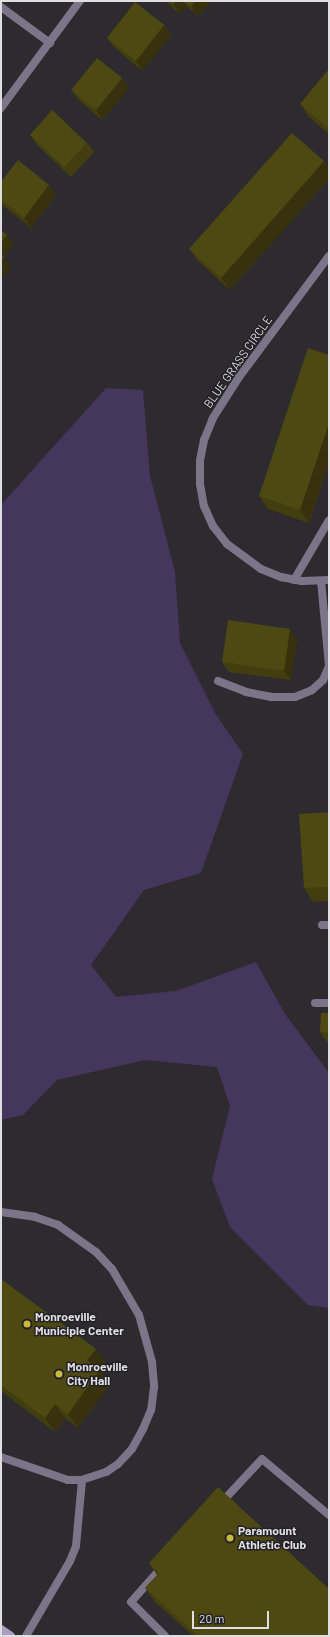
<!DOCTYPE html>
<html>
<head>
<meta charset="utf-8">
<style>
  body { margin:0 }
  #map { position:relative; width:330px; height:1637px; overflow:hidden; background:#2d2b30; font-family:Barlow,sans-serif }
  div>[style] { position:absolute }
  .green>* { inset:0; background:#45365d }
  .lane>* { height:8px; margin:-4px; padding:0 4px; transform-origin:4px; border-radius:4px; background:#7c758a }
  .street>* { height:8px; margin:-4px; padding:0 4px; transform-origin:4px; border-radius:4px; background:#7c758a }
  .secondary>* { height:8px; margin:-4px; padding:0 4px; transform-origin:4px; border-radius:4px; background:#aa9ec0 }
  .wall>* { inset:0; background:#433e0f }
  .shaded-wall>* { inset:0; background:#37320d }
  .building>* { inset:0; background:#4e4812 }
  .dots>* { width:11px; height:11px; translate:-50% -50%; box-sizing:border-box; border:2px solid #232226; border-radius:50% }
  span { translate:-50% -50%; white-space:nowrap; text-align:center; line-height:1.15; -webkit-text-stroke:3px #232226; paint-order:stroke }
  .street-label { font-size:12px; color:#dfdee1 }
  .poi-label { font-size:12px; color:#dfdee1; font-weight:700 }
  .left { translate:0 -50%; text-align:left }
  .frame { position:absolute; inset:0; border:2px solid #dfdee1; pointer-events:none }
  .scale { position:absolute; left:192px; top:1611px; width:77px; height:18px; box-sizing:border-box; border:2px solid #dfdee1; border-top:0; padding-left:5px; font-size:12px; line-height:14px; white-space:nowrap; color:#dfdee1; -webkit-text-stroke:3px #232226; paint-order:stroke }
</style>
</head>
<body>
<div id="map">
  <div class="green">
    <i style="clip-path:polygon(106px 388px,143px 390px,150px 476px,175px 572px,180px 643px,215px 713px,243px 754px,201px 873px,144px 890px,91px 965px,116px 997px,176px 991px,256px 962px,285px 1014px,329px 1073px,329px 1308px,308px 1305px,230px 1227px,212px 1179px,230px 1106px,217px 1067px,145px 1060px,57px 1080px,23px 1115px,1px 1120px,1px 505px)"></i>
  </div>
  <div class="lane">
    <i style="left:294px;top:580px;width:69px;rotate:-59.7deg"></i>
    <i style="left:321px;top:581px;width:84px;rotate:84.6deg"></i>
    <i style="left:218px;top:681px;width:30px;rotate:21deg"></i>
    <i style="left:246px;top:692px;width:25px;rotate:11deg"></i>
    <i style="left:271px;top:697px;width:24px"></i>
    <i style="left:295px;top:697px;width:18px;rotate:-22deg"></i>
    <i style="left:312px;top:690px;width:15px;rotate:-42deg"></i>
    <i style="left:323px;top:680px;width:15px;rotate:-67deg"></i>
    <i style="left:1px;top:1212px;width:34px;rotate:8deg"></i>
    <i style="left:35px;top:1217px;width:24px;rotate:19deg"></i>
    <i style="left:58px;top:1225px;width:47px;rotate:35.4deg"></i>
    <i style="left:96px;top:1252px;width:23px;rotate:47deg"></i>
    <i style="left:112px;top:1269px;width:53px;rotate:59.6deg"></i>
    <i style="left:139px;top:1315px;width:49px;rotate:74.5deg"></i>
    <i style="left:152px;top:1362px;width:25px;rotate:85deg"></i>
    <i style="left:154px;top:1387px;width:23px;rotate:97deg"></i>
    <i style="left:151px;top:1410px;width:21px;rotate:113deg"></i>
    <i style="left:143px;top:1429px;width:23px;rotate:119deg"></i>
    <i style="left:132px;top:1449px;width:21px;rotate:133deg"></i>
    <i style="left:118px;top:1464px;width:14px;rotate:146deg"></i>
    <i style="left:106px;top:1472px;width:25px;rotate:162deg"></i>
    <i style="left:82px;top:1480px;width:14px;rotate:180deg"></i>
    <i style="left:68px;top:1480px;width:71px;rotate:-161.1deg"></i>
    <i style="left:221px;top:1503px;width:60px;rotate:-47deg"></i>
    <i style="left:262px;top:1459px;width:87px;rotate:39.9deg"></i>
    <i style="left:163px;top:1566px;width:48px;rotate:131.6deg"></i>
    <i style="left:131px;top:1602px;width:48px;rotate:45deg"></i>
    <i style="left:26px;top:1636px;width:87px;rotate:-59.6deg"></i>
    <i style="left:70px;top:1561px;width:16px;rotate:-68deg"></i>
    <i style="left:76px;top:1546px;width:66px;rotate:-84.8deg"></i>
  </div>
  <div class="street">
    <i style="left:1px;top:7px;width:61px;rotate:36.3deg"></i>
    <i style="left:1px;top:108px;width:133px;rotate:-53.6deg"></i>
    <i style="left:329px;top:256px;width:151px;rotate:126.6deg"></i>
    <i style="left:239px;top:377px;width:49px;rotate:122.4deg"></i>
    <i style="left:213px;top:418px;width:24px;rotate:112deg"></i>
    <i style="left:204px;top:440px;width:21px;rotate:101deg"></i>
    <i style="left:200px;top:461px;width:23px;rotate:90deg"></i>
    <i style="left:200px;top:484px;width:22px;rotate:80deg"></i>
    <i style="left:204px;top:506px;width:22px;rotate:66deg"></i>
    <i style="left:213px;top:526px;width:23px;rotate:52deg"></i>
    <i style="left:227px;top:544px;width:42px;rotate:36.3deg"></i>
    <i style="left:261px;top:569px;width:22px;rotate:22deg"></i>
    <i style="left:281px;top:577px;width:21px;rotate:11deg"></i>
    <i style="left:302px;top:581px;width:27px;rotate:-2deg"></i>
    <i style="left:322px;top:925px;width:7px"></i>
    <i style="left:315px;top:1003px;width:14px"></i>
  </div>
  <div class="secondary">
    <i style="left:1px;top:1629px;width:12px;rotate:35deg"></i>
  </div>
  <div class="wall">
    <i style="clip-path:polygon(165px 1px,211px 1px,198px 16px,187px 6px,180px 14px)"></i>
    <i style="clip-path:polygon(164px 25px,171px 35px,142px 71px,114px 47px,107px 38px)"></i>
    <i style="clip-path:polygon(329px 69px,329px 134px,309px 117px,300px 104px)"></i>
    <i style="clip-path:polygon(122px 78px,129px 88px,102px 120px,78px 99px,71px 90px)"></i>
    <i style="clip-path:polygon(30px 135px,87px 143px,94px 152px,71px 177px,37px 145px)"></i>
    <i style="clip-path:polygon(324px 161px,329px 168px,329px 179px,230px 290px,198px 261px,189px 249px)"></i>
    <i style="clip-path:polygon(1px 182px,56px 195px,31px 228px,1px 204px)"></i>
    <i style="clip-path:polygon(329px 355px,329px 462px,309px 523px,268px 509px,259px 496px)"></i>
    <i style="clip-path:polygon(297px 639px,291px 680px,229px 672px,222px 662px)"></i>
    <i style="clip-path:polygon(329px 812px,329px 901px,313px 902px,304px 888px)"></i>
    <i style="clip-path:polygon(329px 1013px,329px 1042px,327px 1042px,320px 1032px)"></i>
    <i style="clip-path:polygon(1px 1279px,106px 1363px,100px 1370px,110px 1384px,78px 1428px,65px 1418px,55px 1432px,1px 1391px)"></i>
    <i style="clip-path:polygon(149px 1563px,329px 1636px,193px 1636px,154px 1601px,145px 1588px,157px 1575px)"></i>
  </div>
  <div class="shaded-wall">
    <i style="clip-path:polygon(176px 1px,183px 1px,187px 6px,180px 14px,173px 4px)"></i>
    <i style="clip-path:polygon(195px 1px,211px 1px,198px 16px,191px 7px)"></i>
    <i style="clip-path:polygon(164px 25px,171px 35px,142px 71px,136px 61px)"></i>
    <i style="clip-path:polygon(122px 78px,129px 88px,102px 120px,96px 110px)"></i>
    <i style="clip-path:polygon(324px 161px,329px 168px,329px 179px,230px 290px,221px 278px)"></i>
    <i style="clip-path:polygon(49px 185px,56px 195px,31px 228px,24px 218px)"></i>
    <i style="clip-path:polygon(7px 235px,14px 245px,2px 259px,1px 257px,1px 242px)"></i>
    <i style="clip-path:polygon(4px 257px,11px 267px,1px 279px,1px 261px)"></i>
    <i style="clip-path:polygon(329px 423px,329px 462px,309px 523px,300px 510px)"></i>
    <i style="clip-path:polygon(290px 629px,297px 639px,291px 680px,284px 671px)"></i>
    <i style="clip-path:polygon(96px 1349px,106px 1363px,100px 1370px,110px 1384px,78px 1428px,68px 1414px,87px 1360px)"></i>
    <i style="clip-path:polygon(55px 1404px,65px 1418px,55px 1432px,45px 1418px)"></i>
  </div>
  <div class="building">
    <i style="clip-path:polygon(169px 1px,176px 1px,173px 4px)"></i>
    <i style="clip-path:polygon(185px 1px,195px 1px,191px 7px)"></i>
    <i style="clip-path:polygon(135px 2px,164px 25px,136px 61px,107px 38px)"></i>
    <i style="clip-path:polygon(97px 58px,122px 78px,96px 110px,71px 90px)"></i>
    <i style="clip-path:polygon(329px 69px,329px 129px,300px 104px)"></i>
    <i style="clip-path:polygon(52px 110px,87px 143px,64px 167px,30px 135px)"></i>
    <i style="clip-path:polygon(292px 133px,324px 161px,221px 278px,189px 249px)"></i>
    <i style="clip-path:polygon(18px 160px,49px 185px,24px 218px,1px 200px,1px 182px)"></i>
    <i style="clip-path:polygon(1px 230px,7px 235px,1px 242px)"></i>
    <i style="clip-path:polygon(1px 254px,4px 257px,1px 261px)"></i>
    <i style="clip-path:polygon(308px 348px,329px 355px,329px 423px,300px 510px,259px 496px)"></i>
    <i style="clip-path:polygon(228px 620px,290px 629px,284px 671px,222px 662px)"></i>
    <i style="clip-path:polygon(329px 812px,329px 887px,304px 888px,299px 814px)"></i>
    <i style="clip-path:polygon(321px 1013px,329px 1013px,329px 1033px,320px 1032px)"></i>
    <i style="clip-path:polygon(1px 1279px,96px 1349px,87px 1360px,100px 1370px,68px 1414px,55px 1404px,45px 1418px,1px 1385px)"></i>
    <i style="clip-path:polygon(218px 1487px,329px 1589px,329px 1634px,328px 1636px,198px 1636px,145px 1588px,159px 1573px,149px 1563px)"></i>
  </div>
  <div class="dots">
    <i style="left:27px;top:1324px;background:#c8bb3b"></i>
    <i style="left:59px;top:1374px;background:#c8bb3b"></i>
    <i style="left:230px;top:1538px;background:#c8bb3b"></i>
  </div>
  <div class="street-label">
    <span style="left:238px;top:362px;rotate:-55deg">BLUE GRASS CIRCLE</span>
  </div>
  <div class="poi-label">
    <span class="left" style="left:35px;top:1324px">Monroeville<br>Municiple Center</span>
    <span class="left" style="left:67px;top:1374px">Monroeville<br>City Hall</span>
    <span class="left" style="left:238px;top:1538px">Paramount<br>Athletic Club</span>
  </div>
  <div class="frame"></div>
  <div class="scale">20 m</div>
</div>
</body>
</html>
